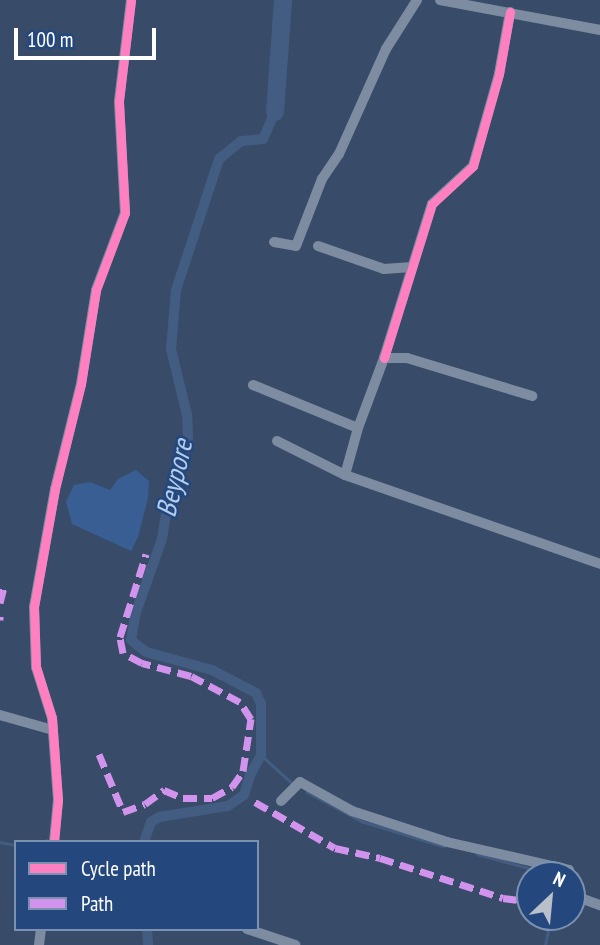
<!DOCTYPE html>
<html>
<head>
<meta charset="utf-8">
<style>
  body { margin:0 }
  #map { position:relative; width:600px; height:945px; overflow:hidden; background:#384c69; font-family:"PT Sans Narrow",sans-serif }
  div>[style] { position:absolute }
  .green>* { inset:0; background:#385e93 }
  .stream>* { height:2.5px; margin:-1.25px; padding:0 1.25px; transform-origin:1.25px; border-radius:1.25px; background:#435d82 }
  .canal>* { height:10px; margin:-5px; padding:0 5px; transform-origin:5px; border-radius:5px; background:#435d82 }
  .river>* { height:18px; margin:-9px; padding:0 9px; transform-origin:9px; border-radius:9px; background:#435d82 }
  .minor>* { height:10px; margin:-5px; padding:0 5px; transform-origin:5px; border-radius:5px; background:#7d8ca0 }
  .quiet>* { height:7px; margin-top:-3.5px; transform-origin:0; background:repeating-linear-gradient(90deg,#d193ec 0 14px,transparent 0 21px) }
  .cycleway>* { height:9px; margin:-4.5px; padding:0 4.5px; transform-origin:4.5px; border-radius:4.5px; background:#ff80c0 }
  span { translate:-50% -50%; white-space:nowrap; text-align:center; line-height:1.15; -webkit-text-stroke:5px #24487d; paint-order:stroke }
  .water-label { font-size:28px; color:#b4cced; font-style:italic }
  .legend { position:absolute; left:14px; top:840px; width:245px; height:91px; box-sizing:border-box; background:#24487d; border:2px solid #7c91b1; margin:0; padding:9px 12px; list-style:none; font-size:21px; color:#fff }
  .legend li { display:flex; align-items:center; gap:14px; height:35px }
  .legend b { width:35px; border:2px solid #7c91b1 }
  .north { position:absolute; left:516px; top:861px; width:70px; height:70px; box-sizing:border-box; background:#24487d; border:2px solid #7c91b1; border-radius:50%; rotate:26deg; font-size:19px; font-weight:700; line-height:28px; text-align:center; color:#fff }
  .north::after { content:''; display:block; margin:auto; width:24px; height:32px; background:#b9c0ca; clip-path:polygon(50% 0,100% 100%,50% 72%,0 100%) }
  .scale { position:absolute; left:14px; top:28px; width:142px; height:32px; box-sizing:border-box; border:4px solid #fff; border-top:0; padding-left:9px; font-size:21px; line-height:24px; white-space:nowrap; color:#fff; -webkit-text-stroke:5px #24487d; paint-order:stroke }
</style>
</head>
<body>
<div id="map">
  <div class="green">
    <i style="clip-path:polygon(136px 470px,149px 481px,148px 498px,138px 537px,131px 551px,72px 524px,66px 502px,74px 485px,90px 482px,110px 490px,118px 479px)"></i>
  </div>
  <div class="stream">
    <i style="left:261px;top:755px;width:42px;rotate:42.1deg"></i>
    <i style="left:307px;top:792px;width:61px;rotate:28.2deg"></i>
    <i style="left:361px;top:821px;width:86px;rotate:17deg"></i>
    <i style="left:0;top:842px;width:16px;rotate:11deg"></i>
    <i style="left:43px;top:842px;width:4px;rotate:-27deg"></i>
    <i style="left:477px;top:854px;width:80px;rotate:15.3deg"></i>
    <i style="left:545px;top:945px;width:29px;rotate:-78deg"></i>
  </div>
  <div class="canal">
    <i style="left:144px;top:842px;width:21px;rotate:-71deg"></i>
    <i style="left:151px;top:822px;width:9px;rotate:-32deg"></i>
    <i style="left:159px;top:817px;width:70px;rotate:-9.1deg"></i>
    <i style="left:228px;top:806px;width:19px;rotate:-35deg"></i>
    <i style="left:244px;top:795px;width:21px;rotate:-73deg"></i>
    <i style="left:250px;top:775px;width:23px;rotate:-61deg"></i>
    <i style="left:261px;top:755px;width:51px;rotate:-90deg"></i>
    <i style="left:261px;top:704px;width:12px;rotate:-114deg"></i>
    <i style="left:256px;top:693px;width:50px;rotate:-152.4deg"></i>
    <i style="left:212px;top:670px;width:68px;rotate:-164.7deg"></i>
    <i style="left:146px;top:652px;width:19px;rotate:-141deg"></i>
    <i style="left:131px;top:640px;width:28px;rotate:-80deg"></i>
    <i style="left:136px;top:612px;width:77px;rotate:-70.4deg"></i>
    <i style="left:162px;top:539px;width:24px;rotate:-81deg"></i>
    <i style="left:166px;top:515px;width:79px;rotate:-73.9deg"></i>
    <i style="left:188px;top:439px;width:24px;rotate:-92deg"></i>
    <i style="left:187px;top:415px;width:68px;rotate:-103.6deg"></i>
    <i style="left:171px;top:349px;width:59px;rotate:-85.2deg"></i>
    <i style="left:176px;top:290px;width:138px;rotate:-71.8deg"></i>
    <i style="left:219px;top:159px;width:28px;rotate:-39deg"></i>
    <i style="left:241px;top:141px;width:22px;rotate:-5deg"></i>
    <i style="left:263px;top:139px;width:30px;rotate:-66deg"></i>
    <i style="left:147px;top:929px;width:16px;rotate:86deg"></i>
  </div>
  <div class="river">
    <i style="left:275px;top:112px;width:112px;rotate:-85.9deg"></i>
  </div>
  <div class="minor">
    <i style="left:440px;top:0;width:163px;rotate:10.6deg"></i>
    <i style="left:274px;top:242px;width:22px;rotate:10deg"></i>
    <i style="left:296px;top:246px;width:72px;rotate:-68.8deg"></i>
    <i style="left:322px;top:179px;width:30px;rotate:-56deg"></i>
    <i style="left:339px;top:154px;width:115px;rotate:-65.9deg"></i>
    <i style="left:386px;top:49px;width:58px;rotate:-57.7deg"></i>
    <i style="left:318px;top:246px;width:70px;rotate:19.2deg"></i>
    <i style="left:384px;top:269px;width:28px;rotate:-4deg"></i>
    <i style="left:384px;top:358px;width:161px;rotate:-72.7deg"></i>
    <i style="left:432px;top:204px;width:56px;rotate:-42.8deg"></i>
    <i style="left:473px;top:166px;width:96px;rotate:-74.2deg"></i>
    <i style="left:499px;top:74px;width:63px;rotate:-79.9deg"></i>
    <i style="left:253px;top:385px;width:113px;rotate:22.3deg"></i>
    <i style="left:358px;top:428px;width:75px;rotate:-69.6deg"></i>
    <i style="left:384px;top:358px;width:23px"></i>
    <i style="left:407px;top:358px;width:131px;rotate:16.9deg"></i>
    <i style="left:277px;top:441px;width:76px;rotate:26.6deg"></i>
    <i style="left:345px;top:475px;width:49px;rotate:-74.5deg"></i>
    <i style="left:345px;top:475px;width:270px;rotate:19.2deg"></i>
    <i style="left:0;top:715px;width:55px;rotate:15.8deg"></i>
    <i style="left:281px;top:801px;width:27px;rotate:-45deg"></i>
    <i style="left:300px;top:782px;width:60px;rotate:29.1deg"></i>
    <i style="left:352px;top:811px;width:100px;rotate:18.1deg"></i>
    <i style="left:447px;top:842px;width:125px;rotate:12.9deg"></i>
    <i style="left:569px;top:870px;width:5px;rotate:101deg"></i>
    <i style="left:54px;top:842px;width:42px;rotate:-84.6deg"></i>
    <i style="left:58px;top:800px;width:82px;rotate:-94.2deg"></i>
    <i style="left:52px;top:718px;width:53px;rotate:-107.4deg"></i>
    <i style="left:36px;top:667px;width:60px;rotate:-91.9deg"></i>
    <i style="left:34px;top:607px;width:120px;rotate:-79.9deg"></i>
    <i style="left:55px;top:489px;width:108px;rotate:-76.1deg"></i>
    <i style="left:81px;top:384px;width:95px;rotate:-80.9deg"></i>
    <i style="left:96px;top:290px;width:82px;rotate:-69.4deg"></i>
    <i style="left:125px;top:213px;width:112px;rotate:-93.1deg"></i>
    <i style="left:119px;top:101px;width:102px;rotate:-83.2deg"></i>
    <i style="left:572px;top:895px;width:30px;rotate:20deg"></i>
    <i style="left:247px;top:929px;width:51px;rotate:18.4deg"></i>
    <i style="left:39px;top:945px;width:16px;rotate:-83deg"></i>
  </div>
  <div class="quiet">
    <i style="left:0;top:603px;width:16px;rotate:-76deg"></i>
    <i style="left:0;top:616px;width:4px;rotate:90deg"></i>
    <i style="left:99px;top:754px;width:63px;rotate:67.5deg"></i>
    <i style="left:123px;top:812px;width:23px;rotate:-20deg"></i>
    <i style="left:145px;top:804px;width:24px;rotate:-36deg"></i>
    <i style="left:164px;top:790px;width:21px;rotate:23deg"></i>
    <i style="left:183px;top:798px;width:29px"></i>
    <i style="left:212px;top:798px;width:23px;rotate:-29deg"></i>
    <i style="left:232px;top:787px;width:19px;rotate:-55deg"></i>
    <i style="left:243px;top:771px;width:53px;rotate:-81.3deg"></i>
    <i style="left:251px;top:719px;width:20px;rotate:-123deg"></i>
    <i style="left:240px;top:702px;width:55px;rotate:-152deg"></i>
    <i style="left:191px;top:676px;width:51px;rotate:-165.1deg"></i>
    <i style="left:142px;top:663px;width:21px;rotate:-152deg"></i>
    <i style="left:123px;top:653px;width:16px;rotate:-101deg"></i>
    <i style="left:120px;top:637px;width:87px;rotate:-72.6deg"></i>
    <i style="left:255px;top:802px;width:92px;rotate:29.9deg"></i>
    <i style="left:335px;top:848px;width:46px;rotate:12.5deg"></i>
    <i style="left:380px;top:858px;width:129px;rotate:18deg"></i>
    <i style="left:503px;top:898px;width:24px;rotate:7deg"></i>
  </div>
  <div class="cycleway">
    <i style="left:384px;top:358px;width:161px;rotate:-72.7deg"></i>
    <i style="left:432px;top:204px;width:56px;rotate:-42.8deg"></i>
    <i style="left:473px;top:166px;width:96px;rotate:-74.2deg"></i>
    <i style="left:499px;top:74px;width:63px;rotate:-79.9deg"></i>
    <i style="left:54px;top:842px;width:42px;rotate:-84.6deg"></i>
    <i style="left:58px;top:800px;width:82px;rotate:-94.2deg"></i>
    <i style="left:52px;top:718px;width:53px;rotate:-107.4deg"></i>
    <i style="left:36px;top:667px;width:60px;rotate:-91.9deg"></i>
    <i style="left:34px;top:607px;width:120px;rotate:-79.9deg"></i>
    <i style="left:55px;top:489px;width:108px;rotate:-76.1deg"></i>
    <i style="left:81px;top:384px;width:95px;rotate:-80.9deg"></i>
    <i style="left:96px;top:290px;width:82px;rotate:-69.4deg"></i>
    <i style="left:125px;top:213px;width:112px;rotate:-93.1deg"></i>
    <i style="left:119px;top:101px;width:102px;rotate:-83.2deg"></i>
  </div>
  <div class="water-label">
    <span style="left:174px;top:478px;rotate:-77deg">Beypore</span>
  </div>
  <ul class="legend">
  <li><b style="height:9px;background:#ff80c0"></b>Cycle path</li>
  <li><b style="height:9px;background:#d193ec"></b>Path</li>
  </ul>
  <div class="north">N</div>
  <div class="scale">100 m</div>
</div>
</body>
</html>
